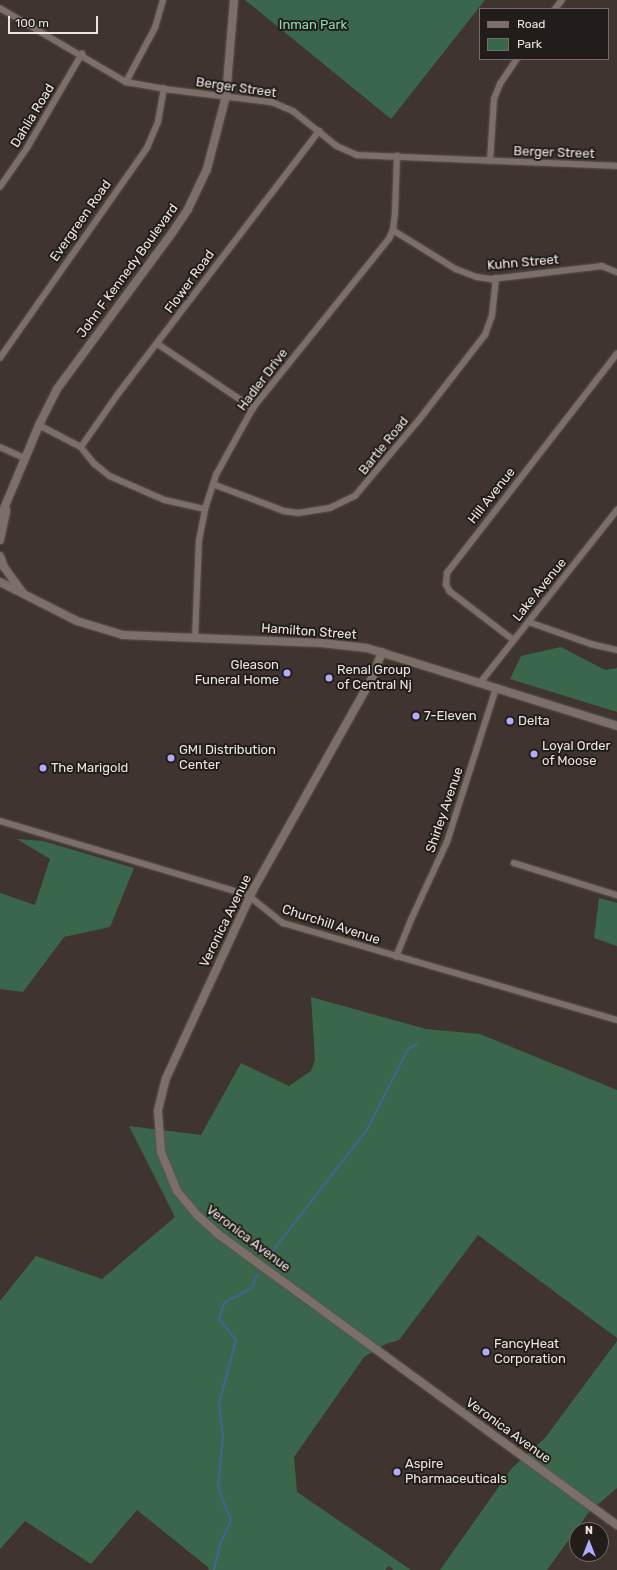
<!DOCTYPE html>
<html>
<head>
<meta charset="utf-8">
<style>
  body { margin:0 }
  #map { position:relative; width:617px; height:1570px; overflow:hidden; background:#3f342f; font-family:Rubik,sans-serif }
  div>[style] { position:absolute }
  .green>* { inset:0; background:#3a674b }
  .stream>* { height:2px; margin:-1px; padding:0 1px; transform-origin:1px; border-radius:1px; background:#426495 }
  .roads { filter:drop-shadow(0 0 1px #5c5350) drop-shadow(0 0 1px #5c5350) }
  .street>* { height:5.5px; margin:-2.75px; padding:0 2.75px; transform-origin:2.75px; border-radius:2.75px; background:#7c6f69 }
  .secondary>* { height:8px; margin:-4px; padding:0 4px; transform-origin:4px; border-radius:4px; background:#7c6f69 }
  .dots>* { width:11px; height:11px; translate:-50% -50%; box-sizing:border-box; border:2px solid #221d1a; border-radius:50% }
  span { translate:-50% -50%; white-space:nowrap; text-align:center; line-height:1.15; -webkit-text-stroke:4px #221d1a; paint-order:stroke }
  .park-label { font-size:13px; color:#85dfa6 }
  .street-label { font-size:13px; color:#ebe4e1 }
  .poi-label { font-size:13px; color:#ebe4e1 }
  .right { translate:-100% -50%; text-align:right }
  .left { translate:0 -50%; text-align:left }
  .legend { position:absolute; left:479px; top:8px; width:130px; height:52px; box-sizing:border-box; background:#221d1a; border:1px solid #726d6a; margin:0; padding:5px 7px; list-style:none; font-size:12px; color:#ebe4e1 }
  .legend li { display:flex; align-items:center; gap:8px; height:20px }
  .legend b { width:20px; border:1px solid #726d6a }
  .north { position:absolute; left:569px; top:1522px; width:40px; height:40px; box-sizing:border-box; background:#221d1a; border:1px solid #726d6a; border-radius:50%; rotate:0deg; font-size:11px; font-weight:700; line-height:16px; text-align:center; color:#ebe4e1 }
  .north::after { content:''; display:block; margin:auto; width:14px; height:18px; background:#b1adfa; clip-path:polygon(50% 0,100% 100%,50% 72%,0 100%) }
  .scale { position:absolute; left:8px; top:16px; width:90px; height:18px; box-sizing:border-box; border:2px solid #ebe4e1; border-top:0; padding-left:5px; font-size:12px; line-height:14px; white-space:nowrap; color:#ebe4e1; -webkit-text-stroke:3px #221d1a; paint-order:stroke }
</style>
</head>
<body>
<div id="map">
  <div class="green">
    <i style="clip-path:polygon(245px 0,485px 0,391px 119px)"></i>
    <i style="clip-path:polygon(561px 647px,605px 670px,617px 668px,617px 712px,510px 679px,521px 656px)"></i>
    <i style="clip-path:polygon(17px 839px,43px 841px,134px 868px,110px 927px,64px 937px,23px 992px,0 989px,0 893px,35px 905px,50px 859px)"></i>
    <i style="clip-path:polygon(599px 898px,617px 903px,617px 946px,594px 938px)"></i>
    <i style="clip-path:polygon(311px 997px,426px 1029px,480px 1034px,617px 1090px,617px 1338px,478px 1235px,399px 1340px,386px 1344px,364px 1357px,294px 1457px,297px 1492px,411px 1570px,394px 1570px,389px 1566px,385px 1570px,208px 1570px,209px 1568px,137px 1510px,91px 1564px,25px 1521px,0 1549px,0 1301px,36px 1256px,102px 1279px,175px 1217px,129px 1126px,201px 1135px,241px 1063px,289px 1086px,311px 1071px,315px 1060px)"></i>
    <i style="clip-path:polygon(617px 1341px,617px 1488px,589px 1512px,547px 1570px,440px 1570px,512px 1468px,545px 1438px)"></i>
  </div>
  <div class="stream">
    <i style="left:268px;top:1257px;width:161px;rotate:-52.1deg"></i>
    <i style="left:367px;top:1130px;width:91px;rotate:-63.2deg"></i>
    <i style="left:408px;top:1049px;width:10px;rotate:-29deg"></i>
    <i style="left:214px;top:1570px;width:27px;rotate:-77deg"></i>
    <i style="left:220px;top:1544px;width:26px;rotate:-65deg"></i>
    <i style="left:231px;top:1520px;width:35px;rotate:-112deg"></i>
    <i style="left:218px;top:1487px;width:50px;rotate:-84.3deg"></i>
    <i style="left:223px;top:1437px;width:33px;rotate:-97deg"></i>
    <i style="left:219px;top:1404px;width:66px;rotate:-75.1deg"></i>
    <i style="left:236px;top:1340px;width:27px;rotate:-129deg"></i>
    <i style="left:219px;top:1319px;width:17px;rotate:-73deg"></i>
    <i style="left:224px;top:1303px;width:32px;rotate:-28deg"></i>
    <i style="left:252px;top:1288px;width:14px;rotate:-69deg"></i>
  </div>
  <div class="roads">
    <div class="street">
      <i style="left:0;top:8px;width:146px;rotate:30.4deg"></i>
      <i style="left:126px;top:82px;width:39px;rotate:10deg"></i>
      <i style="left:164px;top:89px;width:109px;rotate:6.9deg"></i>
      <i style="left:272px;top:102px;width:23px;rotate:23deg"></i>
      <i style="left:293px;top:111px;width:56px;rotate:38.5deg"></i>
      <i style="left:337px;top:146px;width:22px;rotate:24deg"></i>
      <i style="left:357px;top:155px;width:260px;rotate:2.4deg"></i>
      <i style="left:555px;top:9px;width:11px;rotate:-52deg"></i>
      <i style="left:126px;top:82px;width:61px;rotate:-61.8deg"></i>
      <i style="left:155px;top:28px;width:29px;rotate:-74deg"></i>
      <i style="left:490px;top:161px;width:62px;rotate:-86.3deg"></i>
      <i style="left:494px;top:99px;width:16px;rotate:-68deg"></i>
      <i style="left:500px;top:84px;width:30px;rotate:-56deg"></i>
      <i style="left:0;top:187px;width:47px;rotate:-55.3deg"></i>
      <i style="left:27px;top:148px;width:109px;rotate:-59.7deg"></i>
      <i style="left:393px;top:230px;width:74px;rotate:31.8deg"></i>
      <i style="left:456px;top:269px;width:22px;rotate:21deg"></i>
      <i style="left:477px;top:277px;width:15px;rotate:8deg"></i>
      <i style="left:492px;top:279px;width:111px;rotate:-6.7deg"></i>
      <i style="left:602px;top:266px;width:16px;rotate:22deg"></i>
      <i style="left:158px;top:344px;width:115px;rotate:34deg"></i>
      <i style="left:0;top:358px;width:256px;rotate:-55deg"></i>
      <i style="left:147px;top:148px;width:28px;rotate:-67deg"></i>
      <i style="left:158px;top:122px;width:34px;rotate:-80deg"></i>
      <i style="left:39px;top:425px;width:47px;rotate:27.6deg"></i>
      <i style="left:81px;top:447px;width:22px;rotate:51deg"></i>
      <i style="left:95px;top:464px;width:19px;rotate:39deg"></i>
      <i style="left:110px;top:476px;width:60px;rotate:23.6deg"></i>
      <i style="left:165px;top:500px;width:41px;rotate:12.7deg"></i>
      <i style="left:0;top:447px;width:27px;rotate:24deg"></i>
      <i style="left:81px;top:447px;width:65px;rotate:-55.1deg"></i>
      <i style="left:118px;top:394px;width:331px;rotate:-52.6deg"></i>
      <i style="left:213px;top:484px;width:76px;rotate:20.8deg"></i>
      <i style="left:284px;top:511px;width:14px;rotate:8deg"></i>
      <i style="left:298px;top:513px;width:32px;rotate:-9deg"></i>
      <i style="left:330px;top:508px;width:28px;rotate:-26deg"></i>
      <i style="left:355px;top:496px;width:99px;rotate:-49.9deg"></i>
      <i style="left:419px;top:420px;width:108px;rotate:-52.2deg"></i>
      <i style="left:485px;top:335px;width:20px;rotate:-70deg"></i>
      <i style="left:492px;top:316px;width:38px;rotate:-84deg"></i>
      <i style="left:529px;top:622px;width:66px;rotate:19.5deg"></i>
      <i style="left:591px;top:644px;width:27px;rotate:13deg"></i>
      <i style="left:195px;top:639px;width:98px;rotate:-87.7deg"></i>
      <i style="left:199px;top:541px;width:33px;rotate:-79deg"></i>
      <i style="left:205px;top:509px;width:36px;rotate:-72deg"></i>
      <i style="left:216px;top:475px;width:77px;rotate:-61.1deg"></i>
      <i style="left:253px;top:408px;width:217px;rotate:-51.2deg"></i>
      <i style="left:389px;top:239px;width:10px;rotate:-66deg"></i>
      <i style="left:393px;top:230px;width:17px;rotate:-83deg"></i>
      <i style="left:395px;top:213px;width:57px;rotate:-88deg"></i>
      <i style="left:513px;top:640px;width:79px;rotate:-142.7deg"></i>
      <i style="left:450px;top:592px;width:8px;rotate:-120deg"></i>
      <i style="left:446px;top:585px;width:12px;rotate:-85deg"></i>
      <i style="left:447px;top:573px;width:277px;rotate:-52.2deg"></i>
      <i style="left:480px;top:683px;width:221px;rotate:-51.6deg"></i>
      <i style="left:0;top:821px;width:259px;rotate:16.6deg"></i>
      <i style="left:248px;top:895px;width:45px;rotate:38.7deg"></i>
      <i style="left:283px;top:923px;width:348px;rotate:16.2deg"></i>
      <i style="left:514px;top:863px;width:108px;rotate:17.3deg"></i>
      <i style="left:396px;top:957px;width:40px;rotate:-68deg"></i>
      <i style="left:411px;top:920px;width:86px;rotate:-65.2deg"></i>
      <i style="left:447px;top:842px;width:162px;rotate:-72.3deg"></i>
    </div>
    <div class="secondary">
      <i style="left:0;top:518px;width:101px;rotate:-67.2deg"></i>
      <i style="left:39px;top:425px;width:40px;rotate:-63.4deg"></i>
      <i style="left:57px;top:389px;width:190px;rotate:-53.6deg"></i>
      <i style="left:170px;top:236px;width:32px;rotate:-56deg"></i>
      <i style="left:188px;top:209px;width:44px;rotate:-64.6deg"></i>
      <i style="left:207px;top:169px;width:75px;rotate:-75.4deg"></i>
      <i style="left:226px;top:96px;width:96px;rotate:-85.2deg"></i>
      <i style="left:0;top:540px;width:30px;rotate:-78deg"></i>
      <i style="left:0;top:556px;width:12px;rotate:70deg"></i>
      <i style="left:4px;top:567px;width:31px;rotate:54deg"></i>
      <i style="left:0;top:582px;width:86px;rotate:26.9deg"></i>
      <i style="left:77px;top:621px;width:48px;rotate:16.9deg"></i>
      <i style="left:123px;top:635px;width:198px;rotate:2.3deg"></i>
      <i style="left:321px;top:643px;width:46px;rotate:6.2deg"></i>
      <i style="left:367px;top:648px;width:262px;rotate:17.3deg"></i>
      <i style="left:382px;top:652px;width:28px;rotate:111deg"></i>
      <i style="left:372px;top:678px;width:243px;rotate:119.3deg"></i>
      <i style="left:253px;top:890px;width:207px;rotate:114.8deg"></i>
      <i style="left:166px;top:1078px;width:34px;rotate:104deg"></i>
      <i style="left:158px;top:1111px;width:41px;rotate:85.8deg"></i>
      <i style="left:161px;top:1152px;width:42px;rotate:67.7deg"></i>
      <i style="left:177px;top:1191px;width:30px;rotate:50deg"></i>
      <i style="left:196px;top:1214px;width:30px;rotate:42deg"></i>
      <i style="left:218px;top:1234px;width:494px;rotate:36.1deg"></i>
    </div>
  </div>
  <div class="dots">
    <i style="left:287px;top:673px;background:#b1adfa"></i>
    <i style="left:329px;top:678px;background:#b1adfa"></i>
    <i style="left:416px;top:716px;background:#b1adfa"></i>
    <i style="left:510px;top:721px;background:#b1adfa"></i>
    <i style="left:534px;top:754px;background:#b1adfa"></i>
    <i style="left:171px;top:758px;background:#b1adfa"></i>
    <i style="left:43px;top:768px;background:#b1adfa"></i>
    <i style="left:486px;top:1352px;background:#b1adfa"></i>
    <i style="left:397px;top:1472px;background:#b1adfa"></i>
  </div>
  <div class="park-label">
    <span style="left:313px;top:25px">Inman Park</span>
  </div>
  <div class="street-label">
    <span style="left:236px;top:88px;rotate:8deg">Berger Street</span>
    <span style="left:33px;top:116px;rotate:-59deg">Dahlia Road</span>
    <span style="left:554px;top:153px;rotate:2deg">Berger Street</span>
    <span style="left:81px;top:221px;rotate:-55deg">Evergreen Road</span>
    <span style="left:523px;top:263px;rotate:-5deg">Kuhn Street</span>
    <span style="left:128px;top:271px;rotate:-54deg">John F Kennedy Boulevard</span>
    <span style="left:190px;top:282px;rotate:-54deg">Flower Road</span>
    <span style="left:263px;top:380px;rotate:-53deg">Hadler Drive</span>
    <span style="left:384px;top:446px;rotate:-51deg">Bartle Road</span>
    <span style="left:492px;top:496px;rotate:-52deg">Hill Avenue</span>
    <span style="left:540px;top:590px;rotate:-51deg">Lake Avenue</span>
    <span style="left:309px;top:632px;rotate:4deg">Hamilton Street</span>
    <span style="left:445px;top:810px;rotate:-71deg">Shirley Avenue</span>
    <span style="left:226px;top:921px;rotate:-64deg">Veronica Avenue</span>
    <span style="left:331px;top:925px;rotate:18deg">Churchill Avenue</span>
    <span style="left:248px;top:1239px;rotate:37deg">Veronica Avenue</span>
    <span style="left:508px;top:1431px;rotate:36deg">Veronica Avenue</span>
  </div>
  <div class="poi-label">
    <span class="right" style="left:279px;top:673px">Gleason<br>Funeral Home</span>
    <span class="left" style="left:337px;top:678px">Renal Group<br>of Central Nj</span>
    <span class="left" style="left:424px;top:716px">7-Eleven</span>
    <span class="left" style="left:518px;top:721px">Delta</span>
    <span class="left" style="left:542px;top:754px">Loyal Order<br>of Moose</span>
    <span class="left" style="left:179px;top:758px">GMI Distribution<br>Center</span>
    <span class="left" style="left:51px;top:768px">The Marigold</span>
    <span class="left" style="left:494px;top:1352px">FancyHeat<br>Corporation</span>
    <span class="left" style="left:405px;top:1472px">Aspire<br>Pharmaceuticals</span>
  </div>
  <ul class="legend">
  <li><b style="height:5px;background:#7c6f69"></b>Road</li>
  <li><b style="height:11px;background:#3a674b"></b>Park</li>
  </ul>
  <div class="north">N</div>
  <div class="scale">100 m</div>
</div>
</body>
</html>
